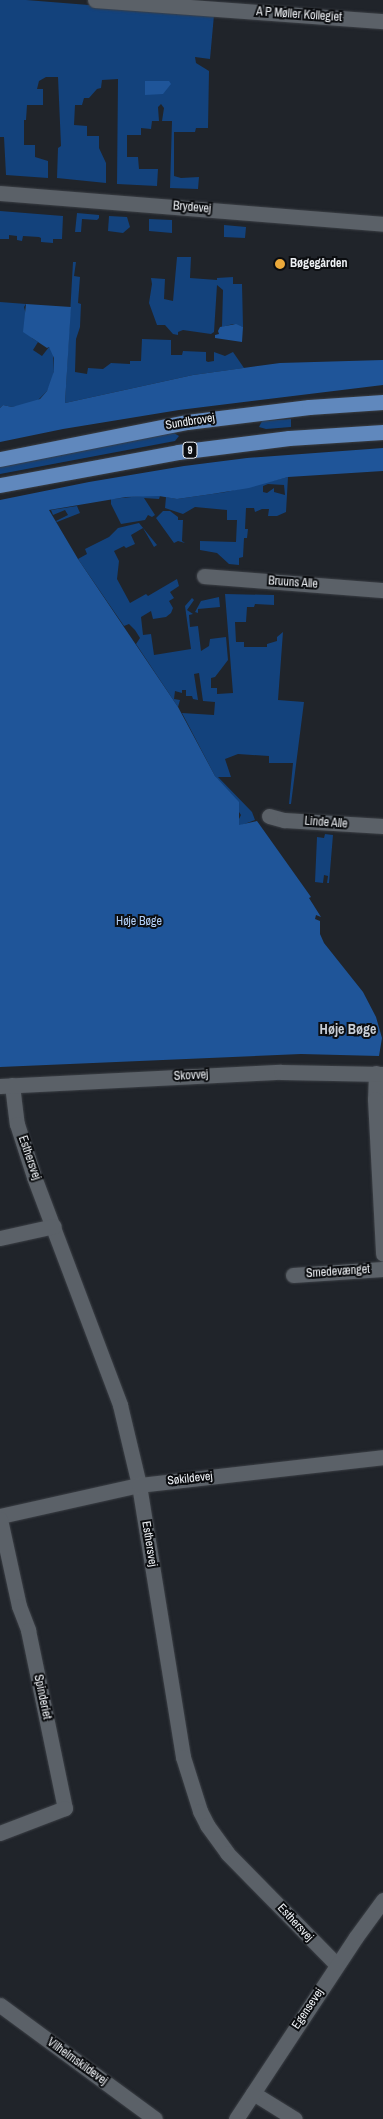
<!DOCTYPE html>
<html>
<head>
<meta charset="utf-8">
<style>
  body { margin:0 }
  #map { position:relative; width:383px; height:2119px; overflow:hidden; background:#20242a; font-family:"Archivo Narrow",sans-serif }
  div>[style] { position:absolute }
  .green>* { inset:0; background:#13427c }
  .forest>* { inset:0; background:#1f5599 }
  .roads { filter:drop-shadow(0 0 1px #3b3f45) drop-shadow(0 0 1px #3b3f45) }
  .minor>* { height:15px; margin:-7.5px; padding:0 7.5px; transform-origin:7.5px; border-radius:7.5px; background:#5b6168 }
  .tertiary>* { height:15px; margin:-7.5px; padding:0 7.5px; transform-origin:7.5px; border-radius:7.5px; background:#5b6168 }
  .primary>* { height:15px; margin:-7.5px; padding:0 7.5px; transform-origin:7.5px; border-radius:7.5px; background:#6088bd }
  .dots>* { width:14px; height:14px; translate:-50% -50%; box-sizing:border-box; border:2px solid #0b0d10; border-radius:50% }
  span { translate:-50% -50%; white-space:nowrap; text-align:center; line-height:1.15; -webkit-text-stroke:4px #0b0d10; paint-order:stroke }
  .shield-label span { padding:1px 4px; background:#0b0d10; border:1px solid; border-radius:4px; -webkit-text-stroke-width:0 }
  .shield-label { font-size:11px; color:#eef1f5; font-weight:700 }
  .street-label { font-size:12px; color:#eef1f5 }
  .poi-label { font-size:12px; color:#eef1f5; font-weight:700 }
  .left { translate:0 -50%; text-align:left }
  .park-label { font-size:12px; color:#b4d0f7 }
  .neighbourhood-label { font-size:14px; color:#c8ced6; font-weight:700 }
</style>
</head>
<body>
<div id="map">
  <div class="green">
    <i style="clip-path:polygon(0 0,26px 0,214px 15px,210px 59px,195px 57px,196px 63px,209px 71px,208px 128px,196px 128px,195px 132px,174px 132px,174px 176px,181px 178px,199px 177px,198px 189px,170px 188px,172px 121px,162px 121px,164px 108px,161px 104px,158px 107px,159px 121px,152px 121px,151px 129px,141px 128px,141px 135px,127px 135px,127px 157px,138px 157px,139px 169px,158px 169px,157px 186px,117px 184px,118px 79px,102px 80px,101px 88px,97px 89px,89px 98px,84px 98px,82px 105px,75px 105px,74px 125px,87px 126px,87px 136px,99px 136px,99px 148px,106px 163px,106px 183px,57px 178px,58px 148px,61px 146px,58px 77px,46px 77px,39px 81px,37px 89px,43px 89px,43px 105px,27px 105px,26px 120px,24px 120px,24px 145px,35px 145px,35px 157px,48px 161px,48px 178px,6px 175px,4px 137px,0 137px)"></i>
    <i style="clip-path:polygon(0 211px,63px 216px,62px 239px,53px 239px,53px 243px,41px 242px,41px 238px,39px 237px,23px 236px,22px 241px,17px 240px,17px 236px,9px 235px,9px 239px,0 239px)"></i>
    <i style="clip-path:polygon(77px 213px,99px 215px,99px 218px,97px 220px,82px 219px,81px 232px,75px 232px)"></i>
    <i style="clip-path:polygon(109px 216px,127px 217px,130px 227px,123px 233px,108px 231px)"></i>
    <i style="clip-path:polygon(149px 219px,172px 220px,172px 233px,149px 231px)"></i>
    <i style="clip-path:polygon(224px 225px,246px 227px,245px 238px,224px 237px)"></i>
    <i style="clip-path:polygon(177px 257px,191px 257px,190px 278px,217px 280px,217px 278px,233px 277px,233px 284px,242px 284px,243px 327px,233px 324px,222px 327px,223px 290px,217px 285px,214px 332px,211px 334px,183px 330px,178px 332px,178px 335px,173px 334px,165px 325px,157px 325px,149px 303px,152px 284px,151px 278px,165px 279px,164px 299px,173px 301px)"></i>
    <i style="clip-path:polygon(73px 262px,76px 262px,74px 276px,80px 277px,78px 303px,81px 304px,80px 327px,76px 339px,75px 372px,87px 374px,88px 368px,103px 369px,111px 363px,130px 364px,130px 361px,141px 361px,142px 339px,171px 340px,171px 355px,182px 355px,183px 351px,206px 352px,206px 361px,208px 362px,214px 361px,214px 352px,225px 356px,233px 352px,244px 368px,193px 375px,65px 403px)"></i>
    <i style="clip-path:polygon(0 302px,26px 304px,24px 307px,32px 338px,38px 342px,33px 350px,42px 356px,49px 347px,53px 352px,54px 371px,52px 381px,47px 391px,35px 403px,12px 407px,3px 405px,0 408px)"></i>
    <i style="clip-path:polygon(291px 419px,291px 427px,266px 429px,259px 427px,262px 421px)"></i>
    <i style="clip-path:polygon(174px 433px,179px 436px,175px 441px,0 474px,0 465px)"></i>
    <i style="clip-path:polygon(evenodd,288px 477px,286px 512px,277px 516px,268px 516px,269px 509px,262px 509px,255px 512px,254px 508px,246px 508px,245px 529px,248px 529px,247px 538px,244px 538px,243px 557px,239px 558px,239px 565px,229px 564px,217px 553px,200px 550px,200px 541px,236px 542px,237px 520px,227px 520px,227px 510px,195px 507px,183px 514px,165px 508px,166px 497px,177px 499px,226px 492px,288px 477px,268px 484px,284px 485px,285px 495px,274px 492px,274px 488px,267px 493px,263px 492px,263px 486px,268px 484px)"></i>
    <i style="clip-path:polygon(142px 496px,160px 496px,159px 499px,144px 498px,155px 515px,152px 517px,148px 515px,145px 520px,121px 524px,111px 504px,111px 499px)"></i>
    <i style="clip-path:polygon(77px 506px,80px 513px,57px 522px,56px 521px,68px 515px,65px 510px,53px 515px,51px 510px)"></i>
    <i style="clip-path:polygon(163px 511px,170px 511px,178px 517px,178px 520px,183px 520px,182px 541px,185px 543px,178px 541px,174px 543px,156px 518px)"></i>
    <i style="clip-path:polygon(139px 523px,157px 545px,154px 547px,143px 528px,131px 535px,135px 544px,126px 548px,124px 546px,114px 551px,119px 561px,117px 579px,130px 603px,146px 594px,148px 596px,177px 579px,179px 586px,170px 592px,174px 598px,169px 601px,173px 608px,171px 613px,166px 617px,153px 619px,151px 611px,141px 617px,143px 635px,151px 634px,154px 655px,191px 649px,185px 606px,192px 598px,194px 600px,187px 610px,193px 614px,189px 615px,190px 627px,198px 626px,201px 651px,209px 646px,210px 639px,226px 637px,228px 660px,215px 677px,211px 678px,211px 688px,217px 688px,217px 694px,233px 693px,225px 594px,274px 595px,274px 605px,255px 604px,254px 607px,247px 607px,246px 622px,235px 622px,236px 642px,244px 642px,244px 647px,267px 647px,267px 644px,277px 641px,277px 637px,283px 632px,278px 700px,304px 702px,291px 804px,289px 804px,293px 763px,269px 763px,269px 756px,238px 754px,225px 759px,231px 777px,218px 777px,252px 812px,255px 820px,239px 826px,238px 821px,241px 815px,215px 776px,182px 713px,214px 715px,215px 702px,203px 701px,199px 673px,194px 674px,198px 700px,193px 699px,192px 696px,186px 696px,186px 690px,182px 690px,182px 693px,175px 691px,174px 699px,180px 700px,178px 707px,136px 644px,140px 638px,135px 630px,129px 624px,124px 626px,78px 559px,87px 554px,85px 549px,109px 537px,118px 528px)"></i>
    <i style="clip-path:polygon(219px 597px,220px 607px,198px 609px,198px 613px,195px 612px,201px 601px)"></i>
    <i style="clip-path:polygon(325px 834px,333px 835px,329px 883px,327px 883px,328px 876px,324px 875px,323px 883px,315px 882px,317px 837px,324px 838px)"></i>
  </div>
  <div class="forest">
    <i style="clip-path:polygon(145px 81px,169px 81px,171px 84px,163px 94px,145px 95px)"></i>
    <i style="clip-path:polygon(26px 304px,71px 307px,65px 403px,193px 375px,280px 363px,383px 360px,383px 385px,179px 410px,63px 429px,0 442px,0 408px,3px 405px,12px 407px,40px 399px,47px 391px,54px 371px,54px 358px,49px 347px,47px 348px,23px 332px)"></i>
    <i style="clip-path:polygon(236px 324px,243px 327px,242px 342px,215px 338px,215px 335px,219px 334px,218px 331px,220px 327px)"></i>
    <i style="clip-path:polygon(383px 448px,383px 471px,288px 477px,249px 488px,212px 494px,177px 499px,159px 496px,126px 497px,49px 510px,78px 559px,178px 707px,215px 776px,239px 802px,239px 825px,257px 821px,311px 897px,309px 898px,321px 917px,316px 915px,315px 919px,320px 921px,320px 934px,324px 943px,363px 992px,376px 1017px,382px 1038px,379px 1056px,301px 1054px,0 1067px,0 500px,89px 482px,184px 466px,247px 458px)"></i>
  </div>
  <div class="roads">
    <div class="minor">
      <i style="left:95px;top:0;width:289px;rotate:4.2deg"></i>
      <i style="left:0;top:193px;width:384px;rotate:4.6deg"></i>
      <i style="left:204px;top:576px;width:180px;rotate:4.5deg"></i>
      <i style="left:269px;top:816px;width:16px;rotate:15deg"></i>
      <i style="left:284px;top:820px;width:99px;rotate:3.5deg"></i>
      <i style="left:376px;top:1073px;width:26px;rotate:92deg"></i>
      <i style="left:375px;top:1099px;width:155px;rotate:87deg"></i>
      <i style="left:12px;top:1085px;width:39px;rotate:83deg"></i>
      <i style="left:17px;top:1124px;width:56px;rotate:72.2deg"></i>
      <i style="left:34px;top:1177px;width:244px;rotate:69.3deg"></i>
      <i style="left:120px;top:1405px;width:82px;rotate:76.6deg"></i>
      <i style="left:139px;top:1485px;width:276px;rotate:80.8deg"></i>
      <i style="left:183px;top:1757px;width:57px;rotate:72.5deg"></i>
      <i style="left:200px;top:1811px;width:16px;rotate:63deg"></i>
      <i style="left:207px;top:1825px;width:34px;rotate:54deg"></i>
      <i style="left:227px;top:1853px;width:157px;rotate:45.5deg"></i>
      <i style="left:0;top:1238px;width:55px;rotate:-12.5deg"></i>
      <i style="left:293px;top:1275px;width:90px;rotate:-3.8deg"></i>
      <i style="left:0;top:1516px;width:142px;rotate:-12.6deg"></i>
      <i style="left:139px;top:1485px;width:246px;rotate:-6.5deg"></i>
      <i style="left:0;top:1519px;width:89px;rotate:77.7deg"></i>
      <i style="left:19px;top:1606px;width:26px;rotate:69deg"></i>
      <i style="left:28px;top:1630px;width:182px;rotate:78.3deg"></i>
      <i style="left:65px;top:1808px;width:70px;rotate:159deg"></i>
      <i style="left:0;top:2005px;width:192px;rotate:36.3deg"></i>
      <i style="left:253px;top:2093px;width:49px;rotate:31.8deg"></i>
    </div>
    <div class="tertiary">
      <i style="left:0;top:1086px;width:281px;rotate:-2.9deg"></i>
      <i style="left:281px;top:1072px;width:102px;rotate:1.1deg"></i>
      <i style="left:236px;top:2119px;width:218px;rotate:-56.6deg"></i>
      <i style="left:356px;top:1937px;width:46px;rotate:-53.9deg"></i>
    </div>
    <div class="primary">
      <i style="left:0;top:459px;width:191px;rotate:-11.2deg"></i>
      <i style="left:187px;top:422px;width:123px;rotate:-7deg"></i>
      <i style="left:309px;top:407px;width:74px;rotate:-3.9deg"></i>
      <i style="left:0;top:485px;width:181px;rotate:-10.5deg"></i>
      <i style="left:178px;top:452px;width:112px;rotate:-7.2deg"></i>
      <i style="left:289px;top:438px;width:94px;rotate:-3.7deg"></i>
    </div>
  </div>
  <div class="dots">
    <i style="left:280px;top:264px;background:#eba93a"></i>
  </div>
  <div class="shield-label">
    <span style="left:190px;top:450px">9</span>
  </div>
  <div class="street-label">
    <span style="left:299px;top:15px;rotate:4deg">A P Møller Kollegiet</span>
    <span style="left:192px;top:208px;rotate:5deg">Brydevej</span>
    <span style="left:190px;top:422px;rotate:-9deg">Sundbrovej</span>
    <span style="left:293px;top:583px;rotate:4deg">Bruuns Alle</span>
    <span style="left:326px;top:823px;rotate:4deg">Linde Alle</span>
    <span style="left:191px;top:1076px;rotate:-3deg">Skovvej</span>
    <span style="left:29px;top:1158px;rotate:71deg">Esthersvej</span>
    <span style="left:338px;top:1272px;rotate:-4deg">Smedevænget</span>
    <span style="left:190px;top:1479px;rotate:-6deg">Søkildevej</span>
    <span style="left:149px;top:1544px;rotate:81deg">Esthersvej</span>
    <span style="left:42px;top:1697px;rotate:78deg">Spinderiet</span>
    <span style="left:295px;top:1923px;rotate:47deg">Esthersvej</span>
    <span style="left:308px;top:2009px;rotate:-56deg">Egensevej</span>
    <span style="left:77px;top:2062px;rotate:36deg">Vilhelmskildevej</span>
  </div>
  <div class="poi-label">
    <span class="left" style="left:290px;top:264px">Bøgegården</span>
  </div>
  <div class="park-label">
    <span style="left:139px;top:922px">Høje Bøge</span>
  </div>
  <div class="neighbourhood-label">
    <span style="left:348px;top:1029px">Høje Bøge</span>
  </div>
</div>
</body>
</html>
